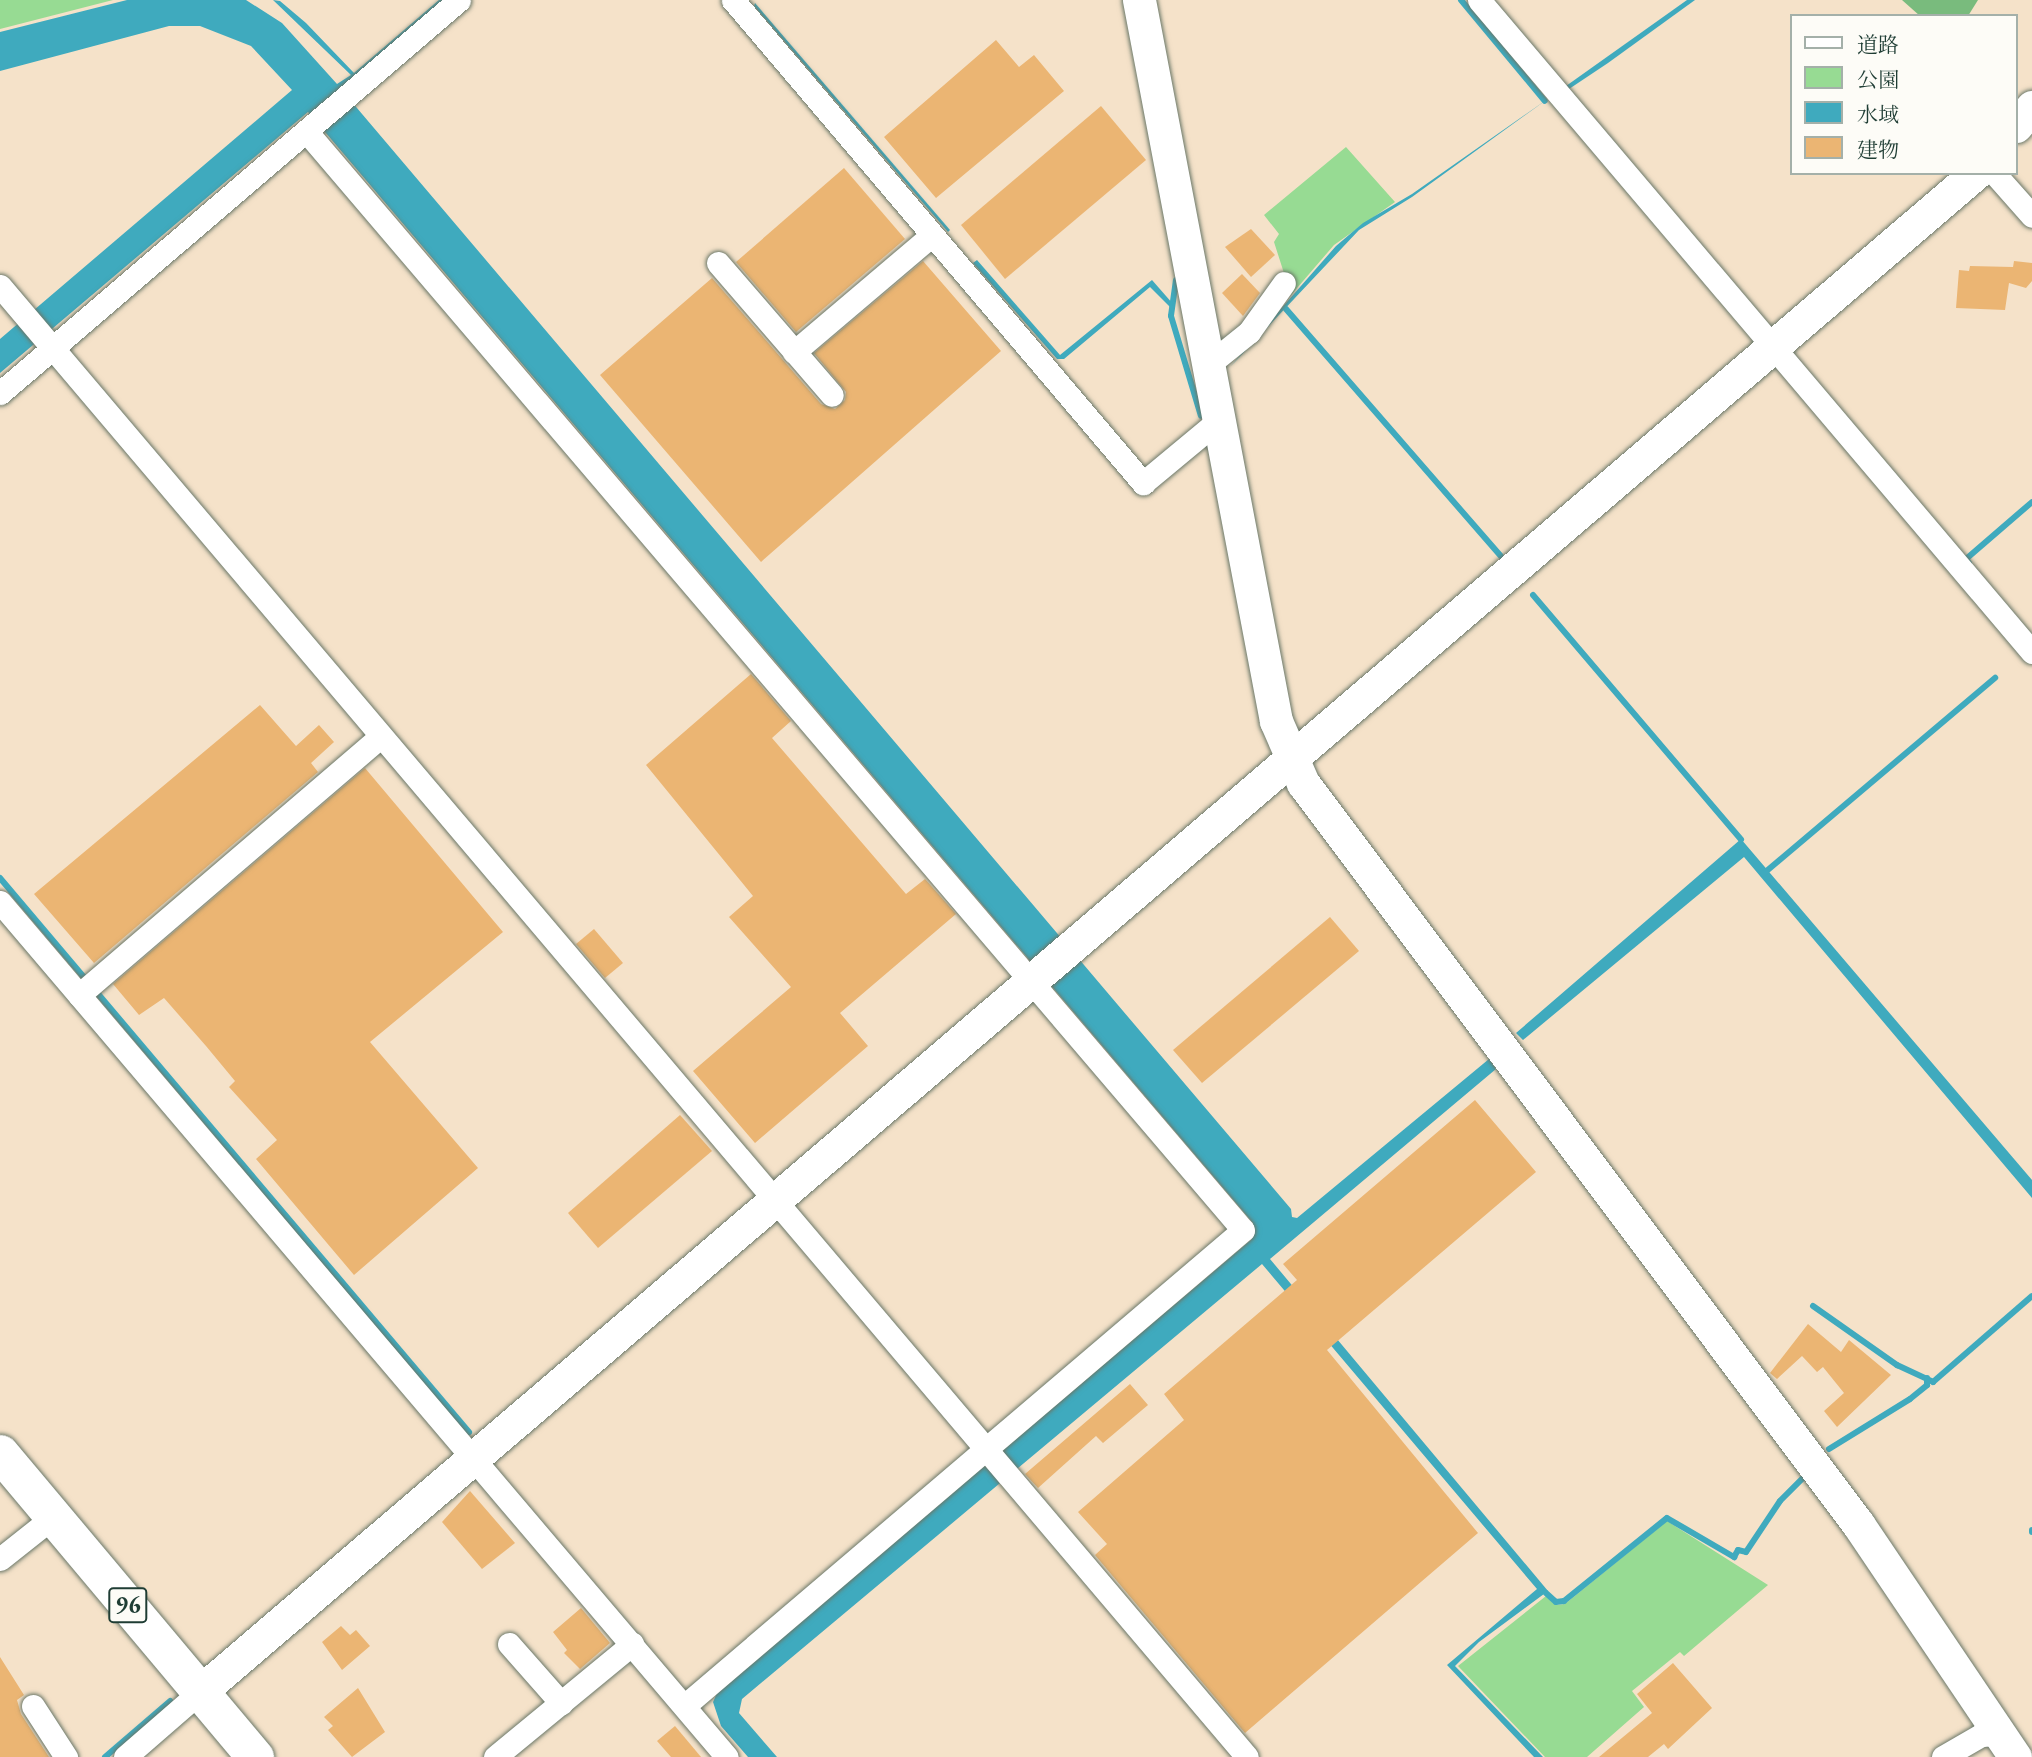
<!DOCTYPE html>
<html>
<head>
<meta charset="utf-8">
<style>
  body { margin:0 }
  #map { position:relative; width:2032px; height:1757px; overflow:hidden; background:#f5e2c9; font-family:"EB Garamond","Noto Serif JP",serif }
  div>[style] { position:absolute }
  .green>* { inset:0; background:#97db93 }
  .forest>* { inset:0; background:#79bb7d }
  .water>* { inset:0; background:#3faabe }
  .stream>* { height:6px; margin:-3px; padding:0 3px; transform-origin:3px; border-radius:3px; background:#3faabe }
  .building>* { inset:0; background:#ebb573 }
  .roads { filter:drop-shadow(0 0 2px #6a7768) drop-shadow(0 0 2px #6a7768) }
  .street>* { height:23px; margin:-11.5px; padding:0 11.5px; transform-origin:11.5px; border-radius:11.5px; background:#fff }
  .secondary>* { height:33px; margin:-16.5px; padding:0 16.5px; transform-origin:16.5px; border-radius:16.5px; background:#fff }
  .primary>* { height:37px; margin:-18.5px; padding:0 18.5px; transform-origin:18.5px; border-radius:18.5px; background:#fff }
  span { translate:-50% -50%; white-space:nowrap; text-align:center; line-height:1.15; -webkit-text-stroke:7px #fdfcf7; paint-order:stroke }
  .shield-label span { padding:2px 5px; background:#fdfcf7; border:2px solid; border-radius:5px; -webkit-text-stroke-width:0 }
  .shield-label { font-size:24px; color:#1f3d34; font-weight:700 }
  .legend { position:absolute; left:1790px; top:14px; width:228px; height:161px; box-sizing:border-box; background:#fdfcf7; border:2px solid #a4b0a9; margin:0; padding:9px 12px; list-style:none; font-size:21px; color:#1f3d34 }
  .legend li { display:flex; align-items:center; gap:14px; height:35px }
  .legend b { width:35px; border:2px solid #a4b0a9 }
</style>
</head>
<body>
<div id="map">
  <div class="green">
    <i style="clip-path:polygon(0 0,113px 0,0 29px)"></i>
    <i style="clip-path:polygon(1346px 147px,1395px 202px,1334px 245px,1291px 295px,1274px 242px,1279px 234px,1264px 215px)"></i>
    <i style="clip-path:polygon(1667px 1521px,1768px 1585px,1684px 1656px,1680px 1652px,1632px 1691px,1644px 1707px,1587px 1757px,1545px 1757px,1458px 1666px,1546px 1596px,1557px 1605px,1565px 1604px)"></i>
  </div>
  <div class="forest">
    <i style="clip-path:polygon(1902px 0,1978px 0,1968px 16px,1920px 16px)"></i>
  </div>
  <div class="water">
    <i style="clip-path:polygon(127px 0,246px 0,282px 23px,337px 84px,351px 75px,273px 0,280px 1px,306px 23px,354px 73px,439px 0,447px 0,340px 88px,1291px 1209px,1292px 1217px,1297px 1218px,1489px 1059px,1496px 1069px,1270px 1259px,1548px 1591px,1479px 1642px,1455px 1666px,1543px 1757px,1534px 1757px,1447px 1665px,1537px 1589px,1262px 1264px,742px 1699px,739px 1713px,777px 1757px,748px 1757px,721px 1726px,713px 1702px,718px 1691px,1252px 1239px,1253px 1223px,308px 112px,0 373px,0 339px,292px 90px,251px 46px,200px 26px,169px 26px,0 71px,0 32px)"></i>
    <i style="clip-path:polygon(1687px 0,1695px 0,1608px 63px,1569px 89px,1566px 86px)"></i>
    <i style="clip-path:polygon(755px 3px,950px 230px,948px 232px,754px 6px)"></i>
    <i style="clip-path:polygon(1549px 98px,1412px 197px,1359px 230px,1230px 367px,1336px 246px,1363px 223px,1412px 194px)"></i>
    <i style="clip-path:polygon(977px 260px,1060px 355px,1152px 280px,1173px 304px,1171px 308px,1150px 287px,1064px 359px,1057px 359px,973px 263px)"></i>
    <i style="clip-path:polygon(1741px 839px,2032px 1180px,2032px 1198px,1744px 857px,1523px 1040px,1516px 1033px)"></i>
  </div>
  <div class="stream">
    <i style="left:1461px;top:0;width:131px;rotate:50.3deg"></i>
    <i style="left:1176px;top:280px;width:36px;rotate:98deg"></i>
    <i style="left:1171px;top:316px;width:104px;rotate:73.3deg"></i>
    <i style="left:1286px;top:309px;width:327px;rotate:49deg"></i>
    <i style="left:1969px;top:563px;width:5px;rotate:-127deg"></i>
    <i style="left:1966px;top:559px;width:87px;rotate:-40.8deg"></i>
    <i style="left:1533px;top:595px;width:321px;rotate:49.6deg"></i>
    <i style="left:1763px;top:874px;width:304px;rotate:-40.2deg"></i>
    <i style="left:0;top:878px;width:726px;rotate:49.75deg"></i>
    <i style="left:1813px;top:1306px;width:103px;rotate:35.1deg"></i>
    <i style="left:1897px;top:1365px;width:40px;rotate:25deg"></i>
    <i style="left:1933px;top:1382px;width:131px;rotate:-41deg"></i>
    <i style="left:1829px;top:1449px;width:95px;rotate:-31.7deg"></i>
    <i style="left:1910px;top:1399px;width:22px;rotate:-39deg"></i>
    <i style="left:1927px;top:1385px;width:7px;rotate:-90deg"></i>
    <i style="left:2032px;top:1530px;width:2px;rotate:90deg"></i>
    <i style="left:1546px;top:1593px;width:13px;rotate:42deg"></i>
    <i style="left:1556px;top:1602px;width:8px;rotate:-7deg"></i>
    <i style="left:1564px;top:1601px;width:132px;rotate:-38.9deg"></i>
    <i style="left:1667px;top:1518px;width:78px;rotate:30.2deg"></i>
    <i style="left:1734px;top:1557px;width:8px;rotate:-60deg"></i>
    <i style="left:1738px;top:1550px;width:8px;rotate:14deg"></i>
    <i style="left:1746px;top:1552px;width:61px;rotate:-56.3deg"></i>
    <i style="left:1780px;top:1501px;width:34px;rotate:-45deg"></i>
    <i style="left:105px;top:1757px;width:86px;rotate:-40.7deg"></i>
  </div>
  <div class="building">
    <i style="clip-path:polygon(996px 40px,1019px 67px,1034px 55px,1064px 91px,936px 198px,884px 137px)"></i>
    <i style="clip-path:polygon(1101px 106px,1146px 160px,1005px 279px,961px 225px)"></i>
    <i style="clip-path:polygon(844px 168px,905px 239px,796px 332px,736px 262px)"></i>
    <i style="clip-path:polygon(1251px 229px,1275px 255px,1251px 277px,1225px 247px)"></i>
    <i style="clip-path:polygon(923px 261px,1001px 351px,761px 562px,600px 375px,712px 278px,821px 404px,835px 409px,845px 400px,846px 392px,814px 353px)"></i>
    <i style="clip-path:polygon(2014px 261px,2032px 263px,2032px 281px,2026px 288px,2009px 283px,2005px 310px,1956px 308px,1959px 270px,1969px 271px,1970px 266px,2013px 267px)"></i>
    <i style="clip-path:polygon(1242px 274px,1260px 293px,1243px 316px,1222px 293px)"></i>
    <i style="clip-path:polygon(751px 674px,791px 721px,772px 738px,906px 894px,925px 879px,956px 914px,840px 1013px,868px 1046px,755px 1143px,693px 1071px,791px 987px,729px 917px,753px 896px,646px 765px)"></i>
    <i style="clip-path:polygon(260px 705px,296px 746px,319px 725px,334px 742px,311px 763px,318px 772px,94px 963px,34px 894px)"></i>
    <i style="clip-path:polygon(365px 768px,503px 932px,370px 1042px,478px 1168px,354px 1275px,256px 1159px,277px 1140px,229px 1087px,235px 1081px,206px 1046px,164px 998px,139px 1015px,113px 984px)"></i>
    <i style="clip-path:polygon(1330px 917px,1359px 951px,1202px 1083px,1173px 1050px)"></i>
    <i style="clip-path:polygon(594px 929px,623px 963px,605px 978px,576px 944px)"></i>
    <i style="clip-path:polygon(1475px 1100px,1536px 1172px,1327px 1350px,1478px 1533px,1245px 1733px,1095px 1555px,1107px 1544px,1078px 1512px,1184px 1420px,1164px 1394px,1297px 1280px,1283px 1264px)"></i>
    <i style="clip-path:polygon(680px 1115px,712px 1151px,598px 1248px,568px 1213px)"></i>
    <i style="clip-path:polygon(1808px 1324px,1841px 1352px,1849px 1340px,1891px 1375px,1837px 1427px,1824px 1411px,1844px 1393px,1823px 1367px,1817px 1372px,1802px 1356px,1777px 1379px,1770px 1373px)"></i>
    <i style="clip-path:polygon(1130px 1384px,1148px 1405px,1103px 1443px,1096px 1436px,1038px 1488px,1025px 1474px)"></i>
    <i style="clip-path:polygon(470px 1491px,515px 1543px,482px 1569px,442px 1522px)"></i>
    <i style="clip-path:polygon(581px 1608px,610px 1643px,580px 1669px,564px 1653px,567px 1650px,553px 1632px)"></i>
    <i style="clip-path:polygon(341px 1626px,350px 1635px,356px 1630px,370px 1646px,342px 1670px,322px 1642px)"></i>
    <i style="clip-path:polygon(0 1657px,24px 1695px,17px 1700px,21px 1714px,49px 1757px,0 1757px)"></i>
    <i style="clip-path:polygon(1673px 1663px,1712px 1708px,1668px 1749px,1664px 1744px,1648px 1757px,1599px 1757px,1652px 1713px,1637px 1694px)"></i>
    <i style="clip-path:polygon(358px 1688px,385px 1732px,352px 1757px,328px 1730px,333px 1726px,324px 1717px)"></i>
    <i style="clip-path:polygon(675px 1726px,701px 1757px,671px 1757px,657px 1741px)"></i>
  </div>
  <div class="roads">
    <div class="street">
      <i style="left:733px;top:0;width:634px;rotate:49.67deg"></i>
      <i style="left:1143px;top:483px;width:99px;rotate:-39.7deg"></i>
      <i style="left:1479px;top:0;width:855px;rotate:49.7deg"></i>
      <i style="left:306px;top:131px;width:1444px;rotate:49.55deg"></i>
      <i style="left:1243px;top:1230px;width:734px;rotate:139.58deg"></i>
      <i style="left:1994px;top:173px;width:57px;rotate:48.5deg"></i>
      <i style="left:718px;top:263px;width:174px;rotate:49.2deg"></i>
      <i style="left:0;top:286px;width:1928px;rotate:49.71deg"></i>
      <i style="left:794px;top:352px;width:181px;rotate:-40.3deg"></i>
      <i style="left:1208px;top:365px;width:53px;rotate:-38.8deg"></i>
      <i style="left:1249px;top:332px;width:60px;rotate:-54.5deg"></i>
      <i style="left:0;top:393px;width:604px;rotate:-40.57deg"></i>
      <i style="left:0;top:902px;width:1122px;rotate:49.63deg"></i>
      <i style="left:79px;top:995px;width:396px;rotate:-40.6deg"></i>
      <i style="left:0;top:1559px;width:68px;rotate:-38.4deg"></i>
      <i style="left:509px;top:1644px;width:79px;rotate:48.6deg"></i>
      <i style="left:33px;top:1706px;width:61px;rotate:57.1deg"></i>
      <i style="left:125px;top:1757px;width:101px;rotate:-41deg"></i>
      <i style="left:495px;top:1757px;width:178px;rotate:-39.5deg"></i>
      <i style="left:1943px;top:1757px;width:44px;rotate:-30.1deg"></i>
      <i style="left:1981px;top:1735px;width:19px;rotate:-3deg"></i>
    </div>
    <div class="secondary">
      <i style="left:1139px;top:0;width:734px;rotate:79.24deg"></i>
      <i style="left:1276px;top:721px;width:68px;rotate:66.5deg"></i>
      <i style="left:1303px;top:783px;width:926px;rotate:53.17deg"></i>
      <i style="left:1858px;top:1524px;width:281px;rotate:56deg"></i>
      <i style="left:2016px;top:126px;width:25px;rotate:-50deg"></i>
      <i style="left:201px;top:1691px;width:2336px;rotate:-40.54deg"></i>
    </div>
    <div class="primary">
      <i style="left:0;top:1453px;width:397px;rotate:50deg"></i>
    </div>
  </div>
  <div class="shield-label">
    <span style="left:128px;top:1605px">96</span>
  </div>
  <ul class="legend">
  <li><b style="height:9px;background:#fff"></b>道路</li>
  <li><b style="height:19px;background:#97db93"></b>公園</li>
  <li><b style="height:19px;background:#3faabe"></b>水域</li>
  <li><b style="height:19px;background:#ebb573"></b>建物</li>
  </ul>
</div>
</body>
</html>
